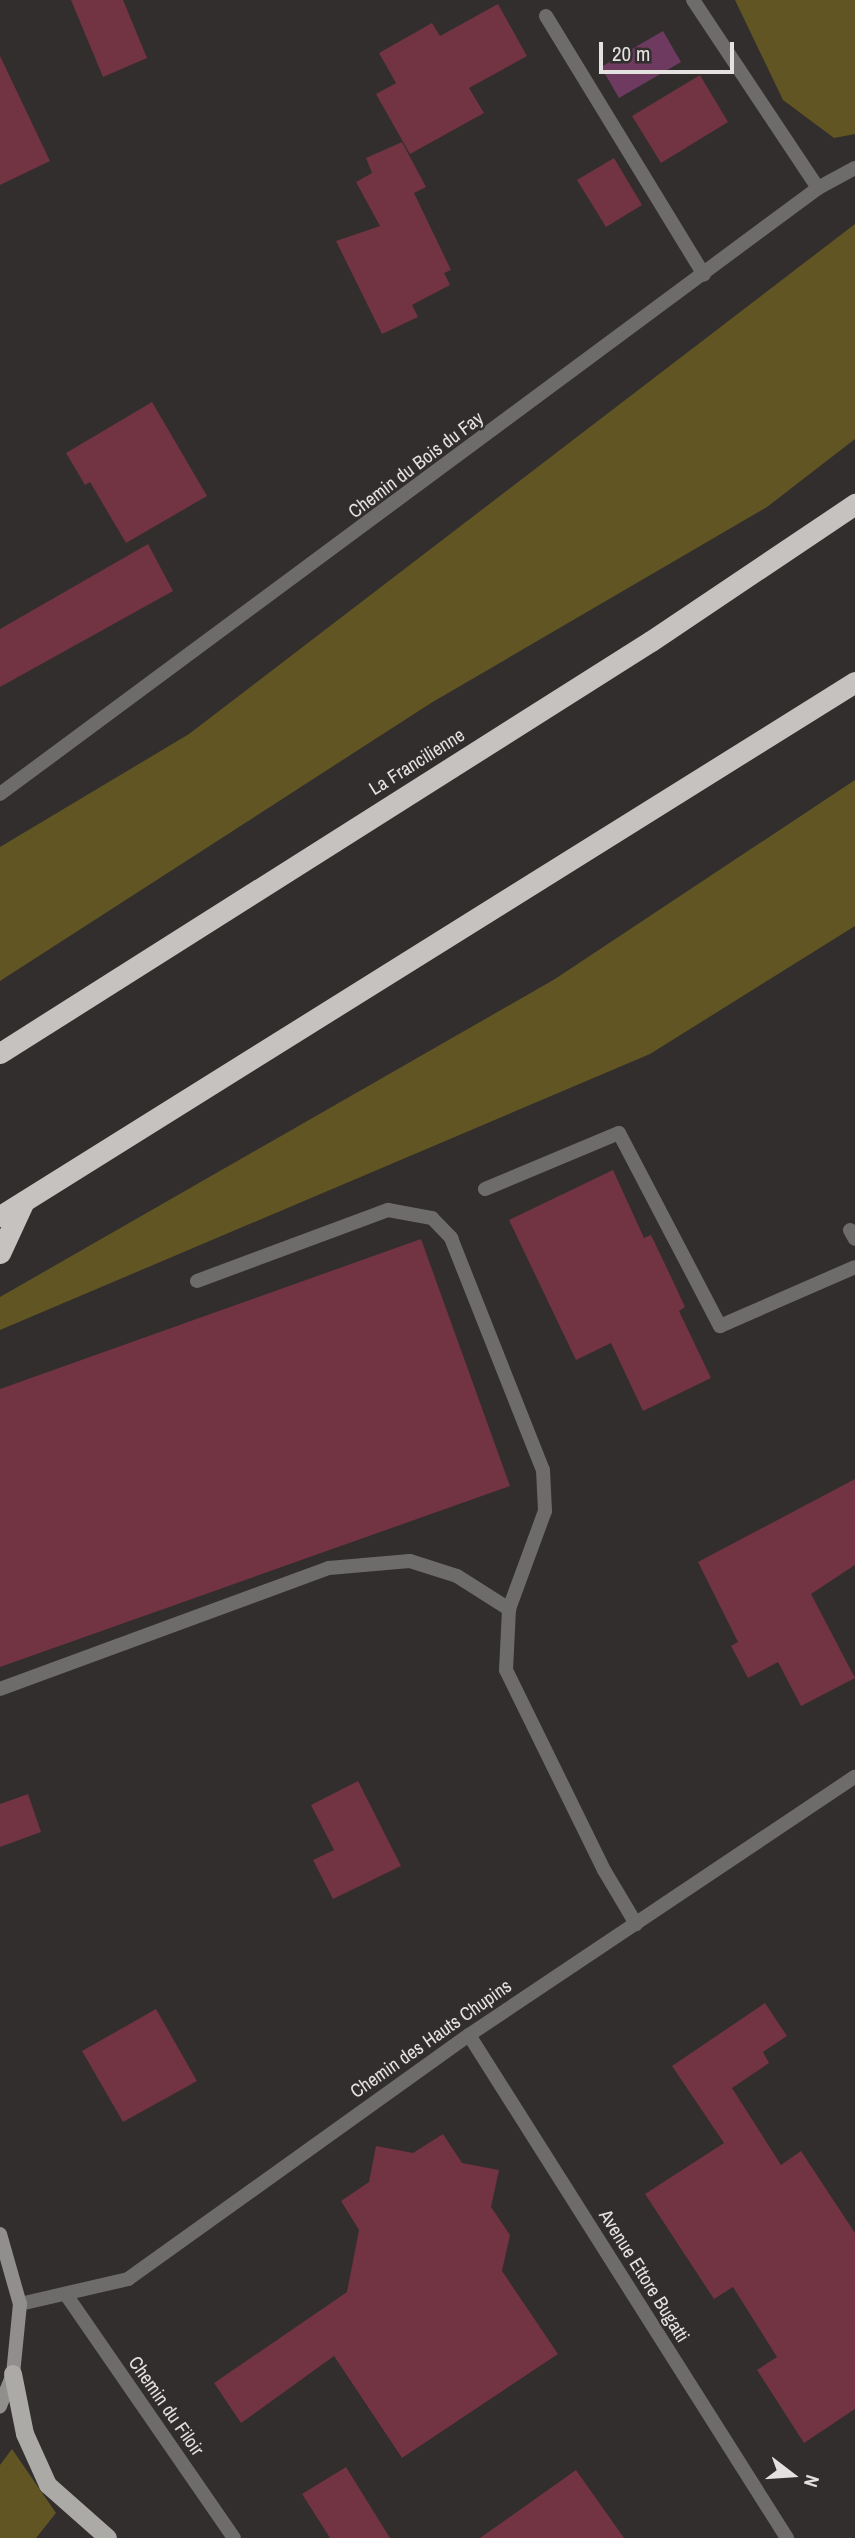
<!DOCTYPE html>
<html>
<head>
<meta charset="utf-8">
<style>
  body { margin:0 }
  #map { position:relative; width:855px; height:2538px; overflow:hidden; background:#312e2d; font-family:"Archivo Narrow",sans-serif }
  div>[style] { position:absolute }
  .green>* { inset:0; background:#615523 }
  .water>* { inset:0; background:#6e3a60 }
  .building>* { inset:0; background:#723342 }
  .lane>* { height:14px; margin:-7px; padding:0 7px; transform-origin:7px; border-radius:7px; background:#6e6c6b }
  .street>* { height:14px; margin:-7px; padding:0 7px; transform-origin:7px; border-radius:7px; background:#6e6c6b }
  .secondary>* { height:14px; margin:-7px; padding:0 7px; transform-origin:7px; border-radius:7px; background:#918f8d }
  .primary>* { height:18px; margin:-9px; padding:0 9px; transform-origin:9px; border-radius:9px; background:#acaaa7 }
  .highway>* { height:21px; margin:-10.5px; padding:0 10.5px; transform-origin:10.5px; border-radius:10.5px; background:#c5c2bf }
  span { translate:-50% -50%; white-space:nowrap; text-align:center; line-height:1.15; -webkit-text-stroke:5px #312e2d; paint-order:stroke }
  .street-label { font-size:19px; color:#e4e1e0 }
  .north { position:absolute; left:757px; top:2440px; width:70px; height:70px; -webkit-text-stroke:5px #312e2d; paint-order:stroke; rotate:107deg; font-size:19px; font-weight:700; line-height:28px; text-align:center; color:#e4e1e0 }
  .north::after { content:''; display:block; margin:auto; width:24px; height:32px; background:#e4e1e0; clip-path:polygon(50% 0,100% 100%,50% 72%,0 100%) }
  .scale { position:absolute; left:599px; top:42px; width:135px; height:32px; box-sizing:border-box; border:4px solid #e4e1e0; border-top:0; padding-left:9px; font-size:21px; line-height:24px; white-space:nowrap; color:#e4e1e0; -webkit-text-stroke:5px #312e2d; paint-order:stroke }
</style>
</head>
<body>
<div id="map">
  <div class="green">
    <i style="clip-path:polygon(735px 0,855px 0,855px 134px,834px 138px,783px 100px)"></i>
    <i style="clip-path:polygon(855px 224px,855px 439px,767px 507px,431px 703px,0 981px,0 847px,189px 734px)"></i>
    <i style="clip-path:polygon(855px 780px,855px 926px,650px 1054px,0 1330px,0 1297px,555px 979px)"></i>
    <i style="clip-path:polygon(12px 2449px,56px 2513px,36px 2538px,0 2538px,0 2465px)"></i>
  </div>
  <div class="water">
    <i style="clip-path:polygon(663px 31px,681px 62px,619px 98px,601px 67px)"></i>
  </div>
  <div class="building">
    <i style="clip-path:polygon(71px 0,123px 0,147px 58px,103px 77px)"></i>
    <i style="clip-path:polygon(498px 4px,527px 56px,469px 88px,484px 113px,410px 154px,376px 94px,396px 83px,379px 53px,432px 23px,440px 36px)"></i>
    <i style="clip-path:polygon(0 56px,50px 161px,0 185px)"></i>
    <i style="clip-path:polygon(700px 75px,728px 122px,661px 163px,632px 116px)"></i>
    <i style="clip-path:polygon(402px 142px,426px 187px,414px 193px,451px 270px,444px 273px,450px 285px,412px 305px,418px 317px,382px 334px,336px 241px,380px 226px,356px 182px,372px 173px,366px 158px)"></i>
    <i style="clip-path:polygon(614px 158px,642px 205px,606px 227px,577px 180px)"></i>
    <i style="clip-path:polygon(152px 402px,207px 496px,126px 543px,90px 482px,85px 485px,66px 453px)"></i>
    <i style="clip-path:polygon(148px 544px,173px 591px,0 687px,0 629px)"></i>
    <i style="clip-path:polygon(613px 1170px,644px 1238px,651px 1235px,672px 1279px,685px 1307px,679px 1311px,711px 1378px,643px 1411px,611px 1343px,576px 1360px,509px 1220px)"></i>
    <i style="clip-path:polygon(421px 1239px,510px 1486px,0 1667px,0 1389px)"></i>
    <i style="clip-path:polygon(855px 1479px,855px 1565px,811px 1594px,855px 1678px,801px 1706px,778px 1662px,748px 1678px,731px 1646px,738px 1642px,698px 1562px)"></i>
    <i style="clip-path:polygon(358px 1781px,401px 1866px,333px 1899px,313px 1860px,334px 1850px,311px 1805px)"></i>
    <i style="clip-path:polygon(28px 1794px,41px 1832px,0 1847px,0 1804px)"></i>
    <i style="clip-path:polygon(765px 2003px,787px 2036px,763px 2052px,769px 2063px,732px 2088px,781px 2165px,801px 2151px,855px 2233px,855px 2409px,804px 2443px,757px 2370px,777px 2357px,733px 2287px,714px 2299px,645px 2194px,724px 2143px,672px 2066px)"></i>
    <i style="clip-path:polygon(156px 2009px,197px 2081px,123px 2122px,82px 2051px)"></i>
    <i style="clip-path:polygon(443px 2134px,462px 2163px,499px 2170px,491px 2207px,510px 2235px,502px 2271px,558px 2354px,402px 2458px,334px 2356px,241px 2423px,214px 2383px,347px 2292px,359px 2230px,341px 2201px,369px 2182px,376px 2146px,413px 2153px)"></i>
    <i style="clip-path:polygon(346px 2467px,390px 2538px,330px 2538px,302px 2494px)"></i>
    <i style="clip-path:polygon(576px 2470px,624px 2538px,480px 2538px)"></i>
  </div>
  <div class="lane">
    <i style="left:546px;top:16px;width:303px;rotate:58.6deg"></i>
    <i style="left:485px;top:1189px;width:145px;rotate:-22.7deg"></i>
    <i style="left:619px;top:1133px;width:218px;rotate:62.4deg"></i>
    <i style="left:720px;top:1326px;width:147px;rotate:-23.6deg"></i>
    <i style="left:197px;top:1281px;width:204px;rotate:-20.4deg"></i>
    <i style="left:388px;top:1210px;width:45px;rotate:10.3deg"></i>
    <i style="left:432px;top:1218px;width:28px;rotate:46deg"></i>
    <i style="left:451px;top:1238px;width:250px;rotate:68.4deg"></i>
    <i style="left:543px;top:1470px;width:41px;rotate:87.2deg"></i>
    <i style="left:545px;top:1511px;width:104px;rotate:110.2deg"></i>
    <i style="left:509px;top:1609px;width:61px;rotate:92.8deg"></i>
    <i style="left:506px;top:1670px;width:223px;rotate:63.9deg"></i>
    <i style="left:604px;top:1870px;width:63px;rotate:59.3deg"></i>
    <i style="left:0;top:1689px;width:351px;rotate:-20.2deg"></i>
    <i style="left:329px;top:1568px;width:81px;rotate:-4.9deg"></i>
    <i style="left:410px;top:1561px;width:49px;rotate:17.7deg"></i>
    <i style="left:457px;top:1576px;width:62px;rotate:32.4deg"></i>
  </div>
  <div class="street">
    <i style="left:693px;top:0;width:226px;rotate:56.4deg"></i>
    <i style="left:0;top:794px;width:1018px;rotate:-36.53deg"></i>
    <i style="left:818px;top:188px;width:42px;rotate:-28.4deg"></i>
    <i style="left:850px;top:1230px;width:10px;rotate:61deg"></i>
    <i style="left:469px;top:2035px;width:595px;rotate:57.7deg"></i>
    <i style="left:67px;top:2296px;width:294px;rotate:55.4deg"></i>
    <i style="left:20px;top:2304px;width:111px;rotate:-13deg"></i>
    <i style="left:128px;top:2279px;width:419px;rotate:-35.6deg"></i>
    <i style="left:469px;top:2035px;width:464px;rotate:-33.8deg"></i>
  </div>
  <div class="secondary">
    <i style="left:0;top:2234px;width:73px;rotate:74.1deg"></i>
    <i style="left:20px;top:2304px;width:70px;rotate:95.7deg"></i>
    <i style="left:13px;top:2374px;width:35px;rotate:112deg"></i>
  </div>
  <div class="primary">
    <i style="left:13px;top:2374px;width:61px;rotate:78.7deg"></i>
    <i style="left:25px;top:2434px;width:56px;rotate:65.7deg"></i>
    <i style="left:48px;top:2485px;width:80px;rotate:41.5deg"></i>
  </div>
  <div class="highway">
    <i style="left:0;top:1053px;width:770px;rotate:-32.33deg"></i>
    <i style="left:651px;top:641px;width:246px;rotate:-33.9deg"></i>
    <i style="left:0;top:1216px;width:1008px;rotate:-31.99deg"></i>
    <i style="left:0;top:1253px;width:57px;rotate:-65.2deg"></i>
  </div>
  <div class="street-label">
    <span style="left:416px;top:465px;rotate:-37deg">Chemin du Bois du Fay</span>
    <span style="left:417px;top:762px;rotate:-32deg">La Francilienne</span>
    <span style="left:431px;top:2039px;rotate:-35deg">Chemin des Hauts Chupins</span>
    <span style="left:644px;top:2276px;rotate:58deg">Avenue Ettore Bugatti</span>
    <span style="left:166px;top:2406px;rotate:55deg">Chemin du Filoir</span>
  </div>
  <div class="north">N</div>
  <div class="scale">20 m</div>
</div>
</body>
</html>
